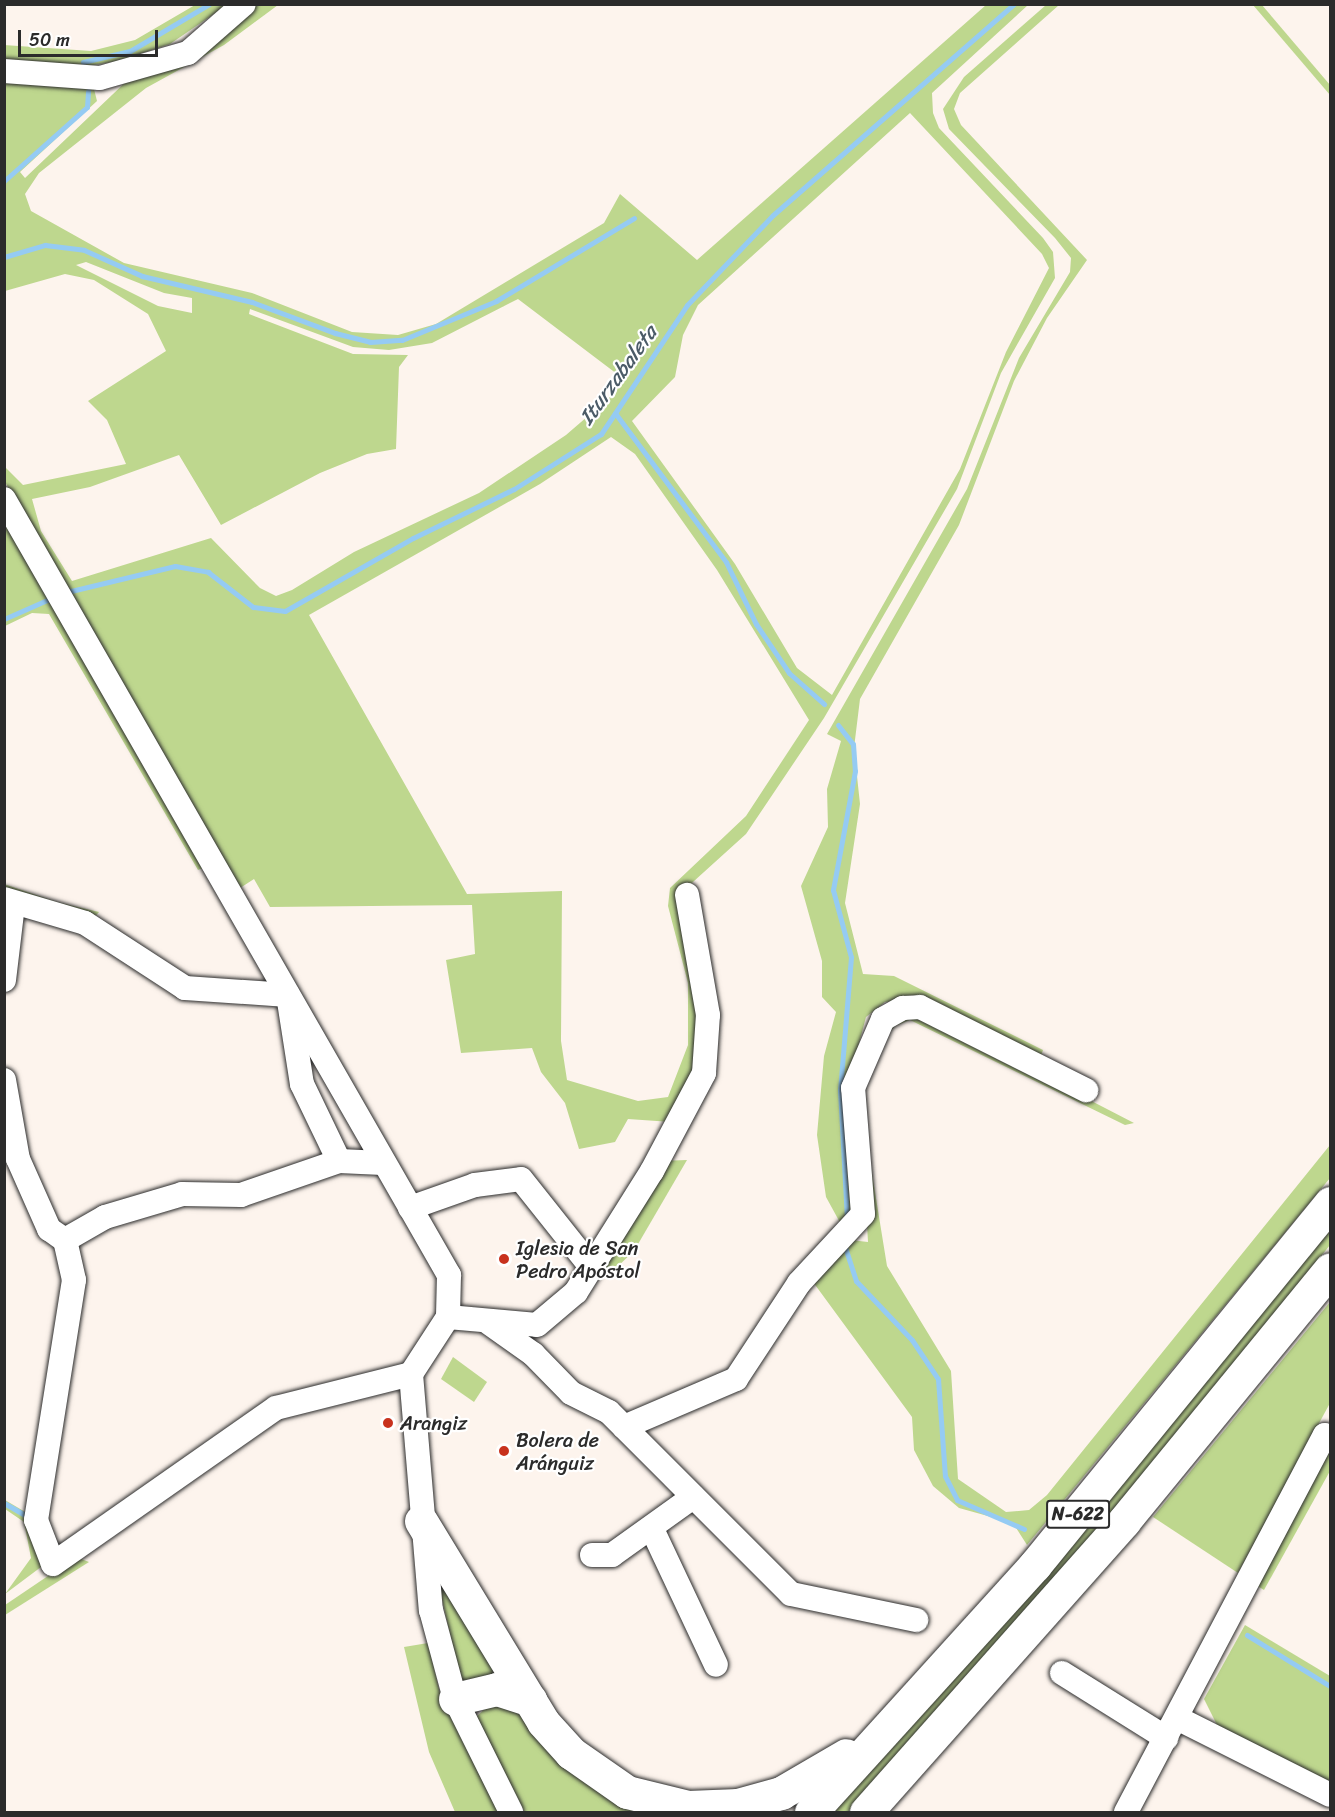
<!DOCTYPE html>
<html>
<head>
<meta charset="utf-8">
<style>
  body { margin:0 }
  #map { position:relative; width:1335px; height:1817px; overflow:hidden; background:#fdf4ed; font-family:Sriracha,sans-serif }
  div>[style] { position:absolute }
  .green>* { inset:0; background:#bed78e }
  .stream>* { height:5px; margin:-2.5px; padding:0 2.5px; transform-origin:2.5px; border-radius:2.5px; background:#95cbf3 }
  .roads { filter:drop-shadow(0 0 2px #2b2b2b) drop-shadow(0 0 2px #2b2b2b) }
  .minor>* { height:24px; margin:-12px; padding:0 12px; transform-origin:12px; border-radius:12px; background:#fff }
  .highway>* { height:33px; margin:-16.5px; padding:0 16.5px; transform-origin:16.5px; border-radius:16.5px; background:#fff }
  .dots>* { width:16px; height:16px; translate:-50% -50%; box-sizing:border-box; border:3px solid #fff; border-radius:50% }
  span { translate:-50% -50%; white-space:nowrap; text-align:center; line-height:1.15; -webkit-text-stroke:4.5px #fff; paint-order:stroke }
  .shield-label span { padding:2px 4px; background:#fff; border:2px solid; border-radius:4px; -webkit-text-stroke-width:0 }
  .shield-label { font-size:18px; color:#2b2b2b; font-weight:700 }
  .poi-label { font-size:20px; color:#2b2b2b }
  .left { translate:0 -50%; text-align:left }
  .water-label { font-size:21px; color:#4b5b67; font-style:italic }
  .frame { position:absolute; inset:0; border:6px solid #2b2b2b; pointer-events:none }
  .scale { position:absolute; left:18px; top:30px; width:140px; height:27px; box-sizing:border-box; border:3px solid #2b2b2b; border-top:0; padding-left:8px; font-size:18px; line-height:21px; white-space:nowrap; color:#2b2b2b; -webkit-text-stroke:4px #fff; paint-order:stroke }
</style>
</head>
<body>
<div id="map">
  <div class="green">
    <i style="clip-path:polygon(195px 5px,227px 5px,170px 44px,118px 61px,82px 67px,5px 62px,4px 45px,91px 51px,135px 40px)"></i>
    <i style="clip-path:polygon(evenodd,256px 5px,278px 5px,224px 45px,146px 88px,39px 173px,25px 194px,31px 211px,124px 263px,252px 293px,352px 332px,398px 335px,436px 324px,604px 223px,620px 194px,697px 260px,986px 5px,1028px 5px,932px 93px,933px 113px,939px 128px,1043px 238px,1053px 252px,1055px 278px,1001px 373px,957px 489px,824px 718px,746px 834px,683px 891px,703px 995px,696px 1079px,671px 1122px,628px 1119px,615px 1142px,579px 1149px,565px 1103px,541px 1072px,532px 1048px,461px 1053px,446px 960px,475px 954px,472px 905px,270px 907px,254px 879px,237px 890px,5px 482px,4px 466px,23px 485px,126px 464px,107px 420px,88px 401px,166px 351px,148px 314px,94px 280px,65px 274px,5px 291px,5px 79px,93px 85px,97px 101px,20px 172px,25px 178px,134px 74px,256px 5px,910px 113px,1042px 254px,1049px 268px,1006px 352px,960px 469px,832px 695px,797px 668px,735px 564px,632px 421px,675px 377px,683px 335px,698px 305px,910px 113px,256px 5px,86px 262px,164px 293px,192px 298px,192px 313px,158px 306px,76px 265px,86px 262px,256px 5px,518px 299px,617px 374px,617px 391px,566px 435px,479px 493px,354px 552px,292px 590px,276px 596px,260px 588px,211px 538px,72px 581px,41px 531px,32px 499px,90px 487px,179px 455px,221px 525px,320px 473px,367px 454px,396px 449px,399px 367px,408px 355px,353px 354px,249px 314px,250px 309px,353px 347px,389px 350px,432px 343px,518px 299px,256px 5px,611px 437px,635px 454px,717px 570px,809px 720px,746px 816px,670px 888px,668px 906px,688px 983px,688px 1045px,668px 1097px,638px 1101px,567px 1080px,561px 1041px,562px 891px,467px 894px,309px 615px,540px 484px,611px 437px)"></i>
    <i style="clip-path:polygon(1046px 5px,1059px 5px,960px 93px,954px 109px,961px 125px,1087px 260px,1047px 318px,1014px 381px,959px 525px,860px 699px,854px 748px,860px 804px,845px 903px,863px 974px,894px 976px,1043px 1050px,1038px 1064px,905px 1000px,885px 1002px,866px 1017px,847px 1088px,859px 1200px,843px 1228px,826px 1197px,817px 1135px,824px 1056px,836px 1012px,822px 997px,822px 961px,801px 886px,828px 827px,827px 789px,841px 741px,827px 734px,967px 489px,1019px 358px,1070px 272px,1071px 258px,1055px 238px,949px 129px,943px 109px,964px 77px)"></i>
    <i style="clip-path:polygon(1253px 5px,1262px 5px,1330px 85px,1330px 95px)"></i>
    <i style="clip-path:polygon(4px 514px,205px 867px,198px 870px,49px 614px,32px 613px,5px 626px)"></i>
    <i style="clip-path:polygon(4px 884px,57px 902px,99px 912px,92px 920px,5px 893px)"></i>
    <i style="clip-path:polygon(902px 1013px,927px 1016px,1134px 1123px,1125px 1125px,910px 1020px,895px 1026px,880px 1044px,864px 1083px,862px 1112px,887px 1266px,951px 1371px,958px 1479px,1006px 1512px,1029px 1510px,1047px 1495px,1330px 1145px,1330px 1178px,1027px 1545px,1013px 1523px,959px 1508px,933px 1486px,914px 1450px,912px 1417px,813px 1282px,850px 1240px,868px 1242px,859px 1088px,880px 1035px)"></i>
    <i style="clip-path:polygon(687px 1160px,634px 1251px,616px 1268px,598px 1269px,659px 1161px)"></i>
    <i style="clip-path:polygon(1330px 1224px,1330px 1245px,1151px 1468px,848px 1812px,828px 1812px)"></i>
    <i style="clip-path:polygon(1330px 1302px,1330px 1403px,1238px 1573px,1153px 1517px)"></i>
    <i style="clip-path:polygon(453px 1357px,487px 1382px,474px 1402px,441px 1379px)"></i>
    <i style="clip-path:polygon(1330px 1449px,1330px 1471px,1264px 1590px,1256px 1585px)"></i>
    <i style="clip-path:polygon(5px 1500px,27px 1513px,44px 1556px,41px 1567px,5px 1594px,31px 1558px,24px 1522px,5px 1509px)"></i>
    <i style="clip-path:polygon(76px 1557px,89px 1562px,5px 1615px,5px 1605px)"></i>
    <i style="clip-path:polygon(438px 1581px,510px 1683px,462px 1688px)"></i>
    <i style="clip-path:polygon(1245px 1625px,1330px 1676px,1330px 1787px,1218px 1727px,1204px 1699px)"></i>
    <i style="clip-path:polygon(428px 1643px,440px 1693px,498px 1812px,455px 1812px,429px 1752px,404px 1647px)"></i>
    <i style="clip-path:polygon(491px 1703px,518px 1706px,554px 1744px,704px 1812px,525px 1812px,501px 1777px,474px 1719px)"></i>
  </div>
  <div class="stream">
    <i style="left:83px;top:62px;width:48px;rotate:-13.2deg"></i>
    <i style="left:130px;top:51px;width:92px;rotate:-30.7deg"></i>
    <i style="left:4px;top:181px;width:111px;rotate:-41.7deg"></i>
    <i style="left:87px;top:107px;width:16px;rotate:-86deg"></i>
    <i style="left:4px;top:257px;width:43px;rotate:-16.3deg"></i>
    <i style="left:45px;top:245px;width:39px;rotate:7deg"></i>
    <i style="left:84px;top:250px;width:64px;rotate:24.1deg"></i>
    <i style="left:142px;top:276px;width:113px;rotate:13.3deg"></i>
    <i style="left:252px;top:302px;width:89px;rotate:20.5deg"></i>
    <i style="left:335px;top:333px;width:36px;rotate:14deg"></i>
    <i style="left:370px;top:342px;width:32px;rotate:-4deg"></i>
    <i style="left:402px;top:340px;width:102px;rotate:-22.5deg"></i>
    <i style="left:496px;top:301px;width:161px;rotate:-31deg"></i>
    <i style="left:615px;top:413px;width:186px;rotate:53.3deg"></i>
    <i style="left:726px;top:562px;width:69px;rotate:64.2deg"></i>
    <i style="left:756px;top:624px;width:59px;rotate:56deg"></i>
    <i style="left:789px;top:673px;width:47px;rotate:41.5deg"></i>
    <i style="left:71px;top:591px;width:107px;rotate:-13.5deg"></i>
    <i style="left:175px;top:566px;width:34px;rotate:10deg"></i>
    <i style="left:208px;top:572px;width:57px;rotate:37.9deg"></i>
    <i style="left:253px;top:607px;width:32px;rotate:7deg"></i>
    <i style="left:285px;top:611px;width:147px;rotate:-29.7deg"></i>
    <i style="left:413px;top:538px;width:112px;rotate:-25.9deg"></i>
    <i style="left:514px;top:489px;width:103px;rotate:-32.3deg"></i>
    <i style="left:601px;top:434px;width:155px;rotate:-56.3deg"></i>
    <i style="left:687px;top:305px;width:124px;rotate:-46.3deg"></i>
    <i style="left:773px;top:215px;width:320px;rotate:-41.2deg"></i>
    <i style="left:4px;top:619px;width:47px;rotate:-23.8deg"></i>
    <i style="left:838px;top:725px;width:24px;rotate:52deg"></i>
    <i style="left:853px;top:744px;width:27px;rotate:86deg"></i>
    <i style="left:855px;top:771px;width:121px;rotate:100.5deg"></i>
    <i style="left:833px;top:890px;width:69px;rotate:75deg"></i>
    <i style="left:851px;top:957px;width:133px;rotate:94.7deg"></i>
    <i style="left:840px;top:1090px;width:130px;rotate:86.9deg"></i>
    <i style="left:845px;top:1247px;width:36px;rotate:72deg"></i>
    <i style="left:856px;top:1281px;width:81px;rotate:46.5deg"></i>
    <i style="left:912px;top:1340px;width:47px;rotate:56.3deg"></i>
    <i style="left:938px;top:1379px;width:97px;rotate:85.9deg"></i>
    <i style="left:945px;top:1476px;width:27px;rotate:63deg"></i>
    <i style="left:957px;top:1500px;width:73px;rotate:23.4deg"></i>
    <i style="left:4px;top:1503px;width:30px;rotate:30deg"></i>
    <i style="left:1247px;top:1635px;width:97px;rotate:31.6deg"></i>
  </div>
  <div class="roads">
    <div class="minor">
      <i style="left:4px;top:71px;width:96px;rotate:4.2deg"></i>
      <i style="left:100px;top:78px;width:91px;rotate:-15.9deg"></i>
      <i style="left:188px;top:53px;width:74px;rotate:-41.2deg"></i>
      <i style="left:4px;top:499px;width:895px;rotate:60.17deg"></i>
      <i style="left:449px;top:1275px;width:42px;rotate:91.4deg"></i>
      <i style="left:448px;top:1317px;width:68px;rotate:123deg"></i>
      <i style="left:411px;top:1374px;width:237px;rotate:85.2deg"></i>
      <i style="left:431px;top:1610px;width:92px;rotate:74.9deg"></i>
      <i style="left:455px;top:1699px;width:126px;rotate:63.6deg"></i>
      <i style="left:4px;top:899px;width:84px;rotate:16.5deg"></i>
      <i style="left:85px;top:923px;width:119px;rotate:33deg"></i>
      <i style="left:185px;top:988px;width:103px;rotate:3.9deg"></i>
      <i style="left:288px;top:995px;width:90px;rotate:81.1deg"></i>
      <i style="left:302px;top:1084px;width:85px;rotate:64.3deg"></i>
      <i style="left:339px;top:1161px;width:44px;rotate:2.6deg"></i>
      <i style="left:4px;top:980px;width:77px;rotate:-83.2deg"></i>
      <i style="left:4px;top:1080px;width:80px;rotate:80deg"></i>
      <i style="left:18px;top:1159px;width:77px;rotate:66.1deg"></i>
      <i style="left:49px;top:1229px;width:19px;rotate:35deg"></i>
      <i style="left:65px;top:1240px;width:41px;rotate:77.3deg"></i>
      <i style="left:74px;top:1280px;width:243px;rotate:99deg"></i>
      <i style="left:36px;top:1520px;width:47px;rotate:68.9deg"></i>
      <i style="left:53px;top:1564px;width:272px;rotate:-35deg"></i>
      <i style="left:276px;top:1408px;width:139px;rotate:-14.1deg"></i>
      <i style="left:410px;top:1208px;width:69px;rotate:-19.5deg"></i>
      <i style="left:475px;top:1185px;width:46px;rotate:-7.4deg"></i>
      <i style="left:521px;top:1179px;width:112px;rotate:51.5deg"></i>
      <i style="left:65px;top:1240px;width:46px;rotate:-29.9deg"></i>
      <i style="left:105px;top:1217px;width:80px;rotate:-16.6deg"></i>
      <i style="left:182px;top:1194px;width:59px;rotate:1deg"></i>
      <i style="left:241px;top:1195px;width:104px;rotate:-19.1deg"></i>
      <i style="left:448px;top:1317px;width:89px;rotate:5.1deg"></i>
      <i style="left:537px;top:1325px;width:51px;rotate:-40.2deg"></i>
      <i style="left:576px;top:1292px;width:143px;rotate:-57.9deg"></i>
      <i style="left:652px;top:1171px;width:111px;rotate:-62deg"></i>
      <i style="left:704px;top:1073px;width:58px;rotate:-86.1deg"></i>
      <i style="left:708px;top:1015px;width:122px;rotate:-99.9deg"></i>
      <i style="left:489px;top:1323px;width:54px;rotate:35.2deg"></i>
      <i style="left:533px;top:1354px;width:54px;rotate:45.7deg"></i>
      <i style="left:571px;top:1393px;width:42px;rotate:26.6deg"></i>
      <i style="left:609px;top:1412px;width:257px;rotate:45deg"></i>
      <i style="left:791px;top:1594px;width:128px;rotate:11.7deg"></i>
      <i style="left:624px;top:1427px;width:122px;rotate:-23.2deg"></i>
      <i style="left:736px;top:1379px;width:115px;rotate:-56.7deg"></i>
      <i style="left:799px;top:1283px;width:94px;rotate:-47.2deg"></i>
      <i style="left:863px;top:1214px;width:126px;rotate:-94.5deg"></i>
      <i style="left:853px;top:1088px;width:75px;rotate:-66.5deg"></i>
      <i style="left:883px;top:1019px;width:23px;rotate:-29deg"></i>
      <i style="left:903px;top:1008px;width:17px;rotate:-3deg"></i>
      <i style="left:920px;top:1007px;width:186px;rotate:26.6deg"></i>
      <i style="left:652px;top:1529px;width:150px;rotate:64.8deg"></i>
      <i style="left:592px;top:1555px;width:20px"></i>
      <i style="left:612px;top:1555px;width:100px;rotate:-35.6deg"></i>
      <i style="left:1062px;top:1673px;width:123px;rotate:32deg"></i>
      <i style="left:1177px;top:1718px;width:171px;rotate:26.7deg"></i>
      <i style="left:1126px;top:1812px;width:426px;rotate:-62.2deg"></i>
      <i style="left:1325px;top:1435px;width:6px;rotate:31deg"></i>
    </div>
    <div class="highway">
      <i style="left:421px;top:1521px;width:235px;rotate:58.7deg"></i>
      <i style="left:543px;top:1722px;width:42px;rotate:47.9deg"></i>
      <i style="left:571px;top:1753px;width:68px;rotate:34.9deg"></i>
      <i style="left:627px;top:1792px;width:63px;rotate:13.8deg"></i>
      <i style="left:688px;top:1807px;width:50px;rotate:-2.3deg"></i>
      <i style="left:738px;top:1805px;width:45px;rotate:-15.6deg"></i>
      <i style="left:781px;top:1793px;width:75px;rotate:-30.3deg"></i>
      <i style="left:455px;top:1699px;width:43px;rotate:-13.4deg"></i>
      <i style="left:497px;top:1689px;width:35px;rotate:18deg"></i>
      <i style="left:811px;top:1812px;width:333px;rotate:-47.8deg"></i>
      <i style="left:1035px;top:1565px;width:467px;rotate:-50.8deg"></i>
      <i style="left:866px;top:1812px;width:389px;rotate:-48.4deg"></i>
      <i style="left:1124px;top:1521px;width:325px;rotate:-50.7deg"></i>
    </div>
  </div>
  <div class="dots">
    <i style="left:504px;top:1259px;background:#c8321e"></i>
    <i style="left:388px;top:1423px;background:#c8321e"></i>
    <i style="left:504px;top:1451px;background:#c8321e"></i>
  </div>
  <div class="shield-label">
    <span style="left:1078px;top:1514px">N-622</span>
  </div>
  <div class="poi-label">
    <span class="left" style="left:516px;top:1260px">Iglesia de San<br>Pedro Apóstol</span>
    <span class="left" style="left:400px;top:1423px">Arangiz</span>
    <span class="left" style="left:516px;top:1452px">Bolera de<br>Aránguiz</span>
  </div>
  <div class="water-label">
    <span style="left:618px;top:375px;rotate:-54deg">Iturzabaleta</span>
  </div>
  <div class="frame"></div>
  <div class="scale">50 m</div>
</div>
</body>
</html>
